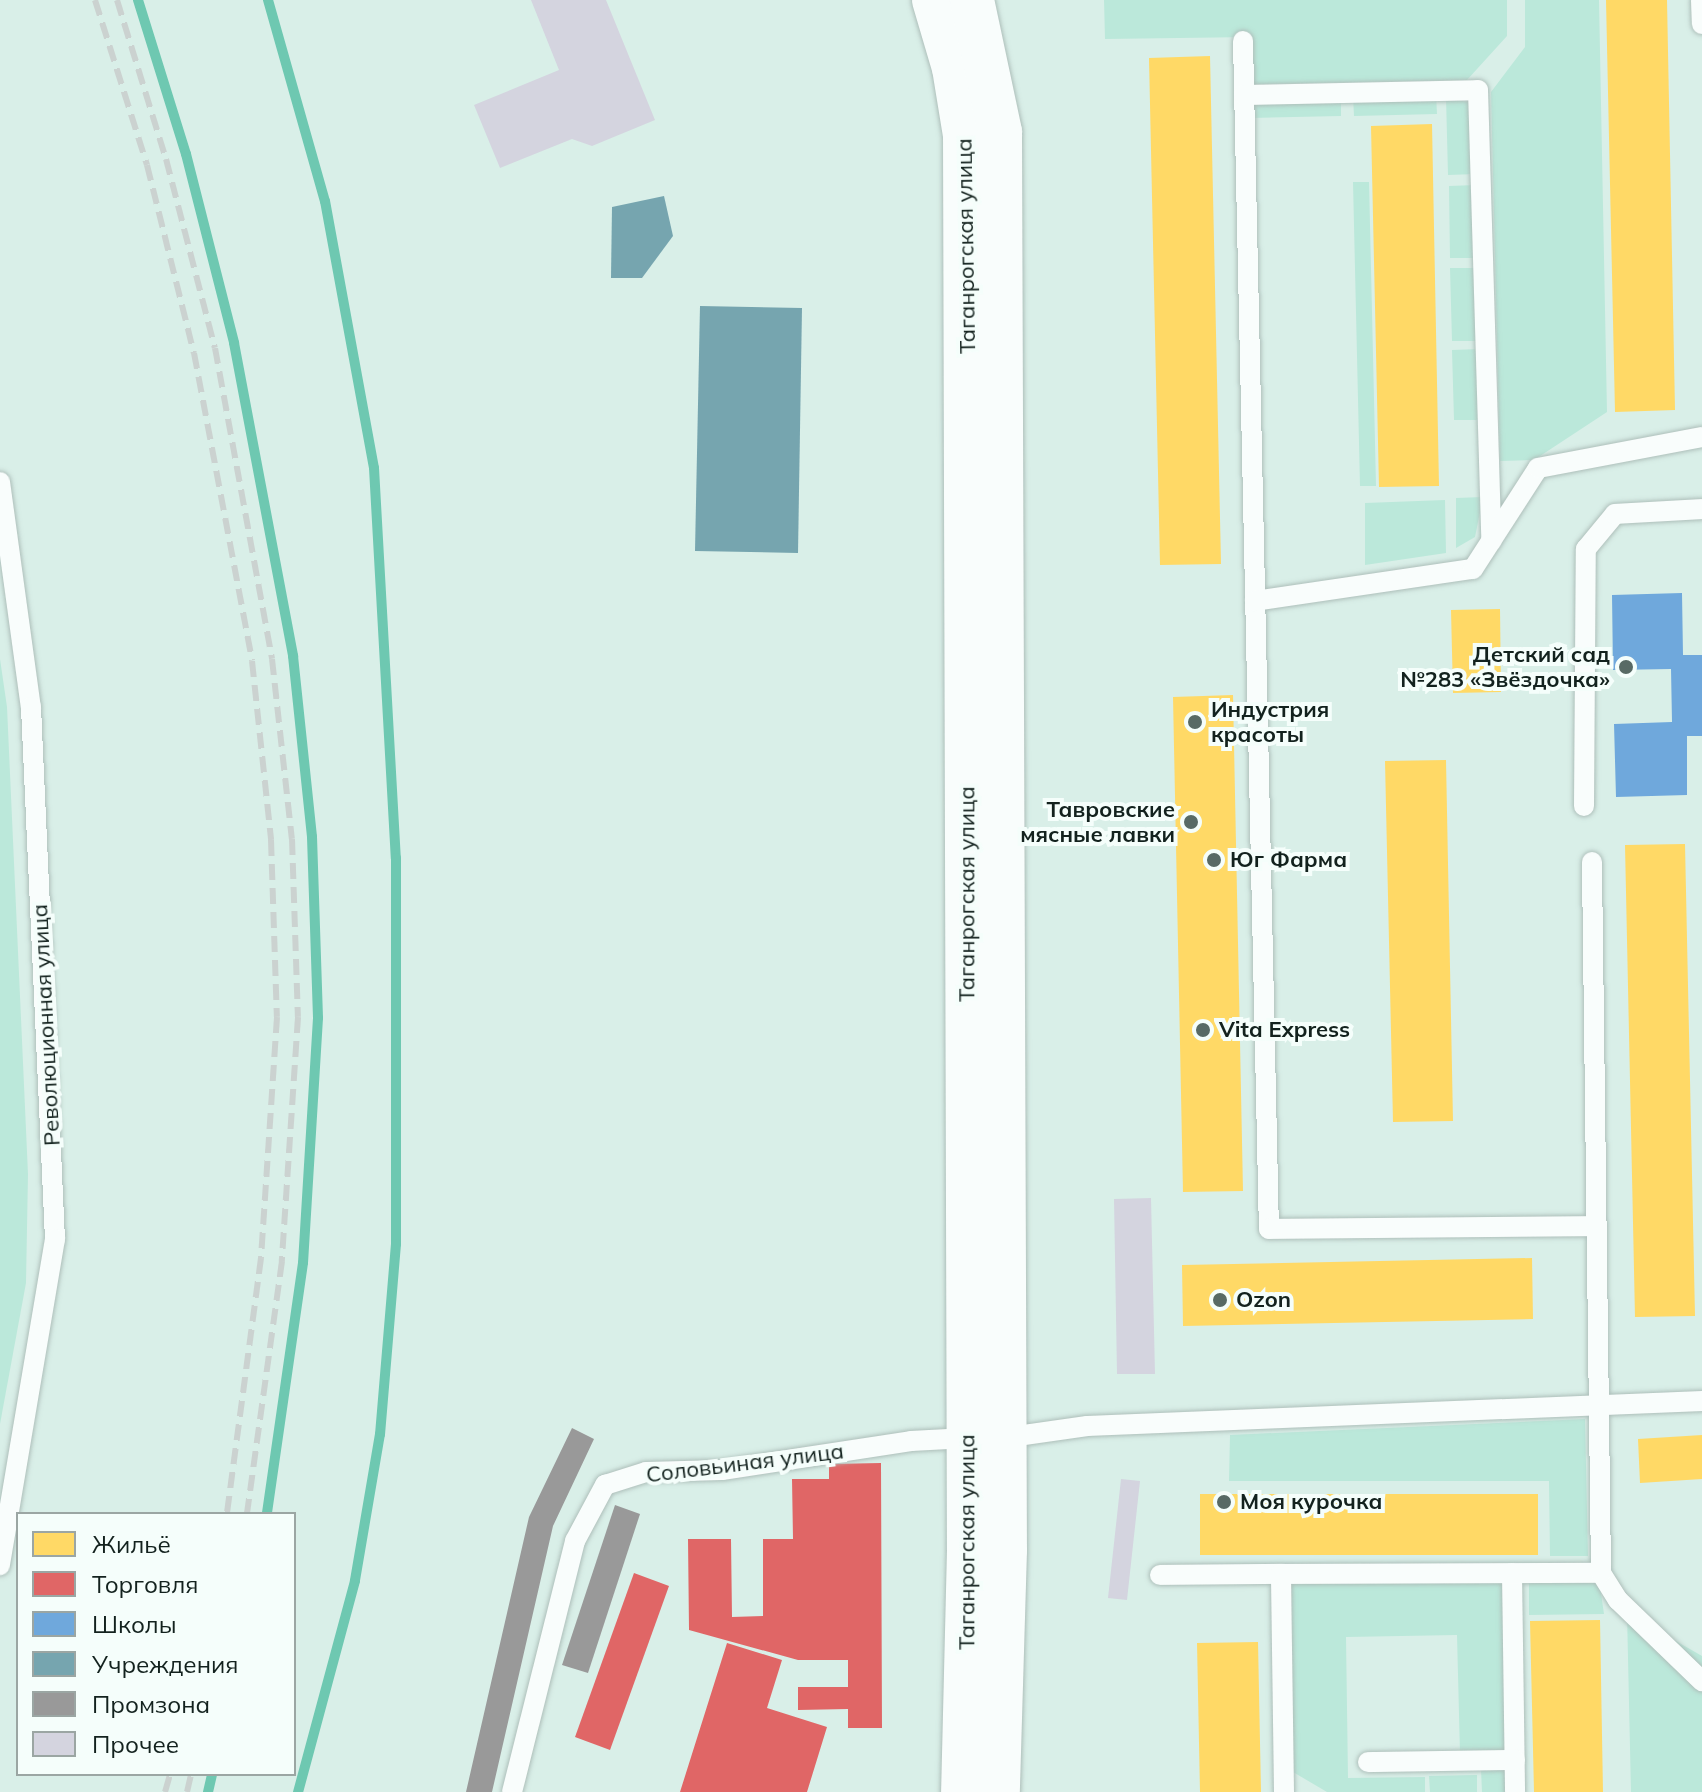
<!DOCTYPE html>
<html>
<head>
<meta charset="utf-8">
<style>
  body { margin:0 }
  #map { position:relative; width:1702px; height:1792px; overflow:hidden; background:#d9efe8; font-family:Mulish,sans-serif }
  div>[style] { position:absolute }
  .green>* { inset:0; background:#bbe8da }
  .homes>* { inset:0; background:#ffd966 }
  .shops>* { inset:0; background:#e06666 }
  .schools>* { inset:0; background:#6fa8dc }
  .public>* { inset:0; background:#76a5af }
  .industry>* { inset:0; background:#999 }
  .stream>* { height:10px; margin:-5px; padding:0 5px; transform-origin:5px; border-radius:5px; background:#6ec8b1 }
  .building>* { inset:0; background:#d4d4df }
  .roads { filter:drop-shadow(0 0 2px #aebfba) drop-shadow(0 0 2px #aebfba) }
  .lane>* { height:20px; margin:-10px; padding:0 10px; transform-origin:10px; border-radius:10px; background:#f9fdfc }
  .primary>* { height:44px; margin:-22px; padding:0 22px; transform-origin:22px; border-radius:22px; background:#f9fdfc }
  .rail>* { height:6px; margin-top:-3px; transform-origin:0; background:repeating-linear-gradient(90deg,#cbd2d0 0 16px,transparent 0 24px) }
  .dots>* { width:22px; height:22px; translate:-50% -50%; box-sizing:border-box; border:4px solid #f5fefb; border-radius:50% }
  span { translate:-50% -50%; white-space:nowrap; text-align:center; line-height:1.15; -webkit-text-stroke:8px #f5fefb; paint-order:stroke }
  .street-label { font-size:22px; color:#13221e }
  .poi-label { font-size:22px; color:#13221e; font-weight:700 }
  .right { translate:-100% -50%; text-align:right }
  .left { translate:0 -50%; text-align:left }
  .legend { position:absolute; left:16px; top:1512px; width:280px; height:264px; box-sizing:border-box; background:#f5fefb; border:2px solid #9ba6a3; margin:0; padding:10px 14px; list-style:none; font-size:24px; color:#13221e }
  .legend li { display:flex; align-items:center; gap:16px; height:40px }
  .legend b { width:40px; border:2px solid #9ba6a3 }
</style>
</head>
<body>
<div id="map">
  <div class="green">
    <i style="clip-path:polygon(1104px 0,1507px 0,1507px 36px,1467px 80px,1254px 84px,1252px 37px,1105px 39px)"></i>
    <i style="clip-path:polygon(1525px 0,1599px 0,1607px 412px,1534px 460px,1500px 461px,1491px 92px,1525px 47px)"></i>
    <i style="clip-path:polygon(1436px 94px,1437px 114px,1354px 116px,1353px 96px)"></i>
    <i style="clip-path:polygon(1341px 96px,1341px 116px,1251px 118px,1250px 99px)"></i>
    <i style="clip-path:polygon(1446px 97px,1471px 103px,1476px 174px,1448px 175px)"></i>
    <i style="clip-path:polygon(1353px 182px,1369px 182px,1376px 486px,1360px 486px)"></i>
    <i style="clip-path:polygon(1476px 185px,1478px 258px,1450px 258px,1449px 186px)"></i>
    <i style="clip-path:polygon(1450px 268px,1478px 268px,1479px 341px,1452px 341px)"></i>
    <i style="clip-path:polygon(1480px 349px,1481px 420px,1454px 420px,1452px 350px)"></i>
    <i style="clip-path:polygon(1483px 497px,1475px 537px,1456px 548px,1456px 498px)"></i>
    <i style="clip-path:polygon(1445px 500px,1446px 553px,1365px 565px,1365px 503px)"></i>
    <i style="clip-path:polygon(0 659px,7px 707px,28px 1174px,26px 1283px,0 1424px)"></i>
    <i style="clip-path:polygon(1585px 1419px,1588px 1556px,1550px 1556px,1549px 1481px,1229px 1481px,1230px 1435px)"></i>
    <i style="clip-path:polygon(1505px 1580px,1508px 1752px,1460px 1754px,1457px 1635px,1346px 1637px,1348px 1778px,1425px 1777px,1425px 1792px,1327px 1792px,1293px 1772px,1292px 1582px)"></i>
    <i style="clip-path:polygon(1599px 1580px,1604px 1614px,1529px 1615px,1529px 1582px)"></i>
    <i style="clip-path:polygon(1627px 1613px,1702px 1656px,1702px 1792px,1631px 1792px)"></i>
    <i style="clip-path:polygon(1509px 1768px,1509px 1792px,1482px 1792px,1481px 1769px)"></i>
    <i style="clip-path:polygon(1477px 1775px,1477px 1792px,1430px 1792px,1429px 1776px)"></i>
  </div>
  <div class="homes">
    <i style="clip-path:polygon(1606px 0,1667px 0,1675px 410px,1615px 412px)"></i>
    <i style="clip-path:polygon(1210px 56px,1221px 564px,1160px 565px,1149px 58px)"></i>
    <i style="clip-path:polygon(1432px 124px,1439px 486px,1379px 487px,1371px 126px)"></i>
    <i style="clip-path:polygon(1500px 609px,1501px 692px,1453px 693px,1451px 610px)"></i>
    <i style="clip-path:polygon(1233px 695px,1243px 1191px,1183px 1192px,1173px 697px)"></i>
    <i style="clip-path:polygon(1446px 760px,1453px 1121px,1393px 1122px,1385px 761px)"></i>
    <i style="clip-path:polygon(1685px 844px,1695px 1316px,1635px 1317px,1625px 845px)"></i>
    <i style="clip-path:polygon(1532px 1258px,1533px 1319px,1183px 1326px,1182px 1265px)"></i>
    <i style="clip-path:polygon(1702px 1435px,1702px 1479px,1640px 1483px,1638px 1439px)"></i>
    <i style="clip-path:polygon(1200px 1494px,1538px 1494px,1538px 1555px,1200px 1555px)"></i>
    <i style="clip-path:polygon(1600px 1620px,1603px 1792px,1534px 1792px,1530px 1621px)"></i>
    <i style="clip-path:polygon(1258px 1642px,1261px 1792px,1200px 1792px,1197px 1643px)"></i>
  </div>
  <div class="shops">
    <i style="clip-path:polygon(881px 1463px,882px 1728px,848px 1728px,848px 1709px,798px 1710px,798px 1687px,848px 1687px,848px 1660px,798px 1660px,689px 1630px,688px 1539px,731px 1539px,732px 1617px,763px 1616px,763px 1539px,793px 1539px,792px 1479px,829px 1479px,829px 1464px)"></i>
    <i style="clip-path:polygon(634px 1573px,669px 1586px,610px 1750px,575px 1737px)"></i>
    <i style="clip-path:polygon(727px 1643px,782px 1660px,767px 1708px,827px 1727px,807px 1792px,680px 1792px)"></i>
  </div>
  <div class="schools">
    <i style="clip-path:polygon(1682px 593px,1683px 655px,1702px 655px,1702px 736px,1687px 736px,1687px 795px,1616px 797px,1614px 724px,1672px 722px,1671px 669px,1613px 670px,1612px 595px)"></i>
  </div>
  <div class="public">
    <i style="clip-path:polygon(664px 196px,673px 236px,642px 278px,611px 278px,612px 207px)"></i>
    <i style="clip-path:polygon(700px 306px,802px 308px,798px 553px,695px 551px)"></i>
  </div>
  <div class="industry">
    <i style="clip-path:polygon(572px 1428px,594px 1439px,553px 1526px,492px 1792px,466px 1792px,529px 1517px)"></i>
    <i style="clip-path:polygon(615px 1505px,640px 1514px,588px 1673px,562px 1665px)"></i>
  </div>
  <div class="stream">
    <i style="left:138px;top:0;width:161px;rotate:72.7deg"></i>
    <i style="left:186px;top:154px;width:195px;rotate:75.7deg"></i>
    <i style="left:234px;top:343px;width:319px;rotate:79.3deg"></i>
    <i style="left:293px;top:656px;width:182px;rotate:84deg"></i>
    <i style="left:312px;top:837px;width:181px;rotate:88.1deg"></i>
    <i style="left:318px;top:1018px;width:245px;rotate:93.5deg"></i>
    <i style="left:303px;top:1263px;width:254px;rotate:98.2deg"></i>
    <i style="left:268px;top:0;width:209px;rotate:74.2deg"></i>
    <i style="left:325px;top:201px;width:271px;rotate:79.6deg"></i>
    <i style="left:374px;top:468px;width:391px;rotate:86.8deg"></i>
    <i style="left:396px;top:858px;width:386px;rotate:90deg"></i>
    <i style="left:396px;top:1244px;width:191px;rotate:94.8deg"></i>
    <i style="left:380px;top:1434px;width:149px;rotate:99.7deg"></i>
    <i style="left:355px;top:1581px;width:219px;rotate:105.1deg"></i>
    <i style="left:208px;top:1792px;width:18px;rotate:-77deg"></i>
  </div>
  <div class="building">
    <i style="clip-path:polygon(531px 0,606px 0,655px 120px,592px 146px,572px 139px,500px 168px,474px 105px,559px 70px)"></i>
    <i style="clip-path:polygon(1151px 1198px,1155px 1374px,1117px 1374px,1114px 1199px)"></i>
    <i style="clip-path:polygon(1121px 1479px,1140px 1481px,1127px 1600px,1108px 1598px)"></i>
  </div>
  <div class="roads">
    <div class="lane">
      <i style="left:1701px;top:0;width:24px;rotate:88deg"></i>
      <i style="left:1243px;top:41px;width:1188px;rotate:88.75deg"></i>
      <i style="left:1269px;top:1229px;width:328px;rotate:-0.5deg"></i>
      <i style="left:1244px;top:95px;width:234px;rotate:-1.2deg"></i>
      <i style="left:1478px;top:90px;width:451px;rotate:88.3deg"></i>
      <i style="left:0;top:482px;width:227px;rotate:82.2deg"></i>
      <i style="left:31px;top:707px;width:533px;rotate:87.42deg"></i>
      <i style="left:55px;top:1239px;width:331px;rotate:99.6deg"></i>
      <i style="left:1255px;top:601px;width:220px;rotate:-8.4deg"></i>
      <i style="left:1473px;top:569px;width:120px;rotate:-57.2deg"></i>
      <i style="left:1538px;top:468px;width:167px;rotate:-10.7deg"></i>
      <i style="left:1584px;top:806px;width:257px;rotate:-89.6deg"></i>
      <i style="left:1586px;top:549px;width:45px;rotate:-50.4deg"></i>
      <i style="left:1615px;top:514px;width:87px;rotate:-3.3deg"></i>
      <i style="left:1003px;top:1438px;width:85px;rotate:-8.1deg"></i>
      <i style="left:1087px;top:1426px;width:616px;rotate:-2.33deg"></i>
      <i style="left:1512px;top:1573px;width:219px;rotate:89.2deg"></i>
      <i style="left:1601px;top:1573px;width:32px;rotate:58deg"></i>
      <i style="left:1618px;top:1600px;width:117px;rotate:44deg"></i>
      <i style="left:1160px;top:1575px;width:121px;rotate:-0.5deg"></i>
      <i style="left:1368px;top:1762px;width:147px;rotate:-0.8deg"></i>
      <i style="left:512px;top:1792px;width:259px;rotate:-75.9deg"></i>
      <i style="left:575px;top:1541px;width:64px;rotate:-61.8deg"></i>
      <i style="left:605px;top:1485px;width:43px;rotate:-17.6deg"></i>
      <i style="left:646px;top:1472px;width:76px;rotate:-1.5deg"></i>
      <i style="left:722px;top:1470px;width:191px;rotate:-8.7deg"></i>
      <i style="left:911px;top:1441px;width:56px;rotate:-3.1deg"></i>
      <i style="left:1284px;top:1792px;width:218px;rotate:-90.8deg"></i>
      <i style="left:1281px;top:1574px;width:320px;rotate:-0.2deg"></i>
      <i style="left:1601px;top:1573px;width:711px;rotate:-90.73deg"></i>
    </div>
    <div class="primary">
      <i style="left:934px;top:0;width:71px;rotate:73.6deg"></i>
      <i style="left:954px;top:68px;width:68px;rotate:80.7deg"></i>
      <i style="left:965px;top:135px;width:1415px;rotate:89.84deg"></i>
      <i style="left:969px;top:1550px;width:242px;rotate:91.4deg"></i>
      <i style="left:972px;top:0;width:135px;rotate:78deg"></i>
      <i style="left:1000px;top:132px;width:1418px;rotate:89.8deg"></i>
      <i style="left:1005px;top:1550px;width:242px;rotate:91.7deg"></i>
    </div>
  </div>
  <div class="rail">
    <i style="left:95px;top:0;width:173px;rotate:72.5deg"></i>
    <i style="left:147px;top:165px;width:194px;rotate:76deg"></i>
    <i style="left:194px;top:353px;width:313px;rotate:79.3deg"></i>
    <i style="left:252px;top:661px;width:180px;rotate:83.9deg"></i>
    <i style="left:271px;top:840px;width:177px;rotate:88.1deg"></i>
    <i style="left:277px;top:1017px;width:242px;rotate:93.8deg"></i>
    <i style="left:261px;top:1258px;width:258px;rotate:97.6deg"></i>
    <i style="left:117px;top:0;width:166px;rotate:72.9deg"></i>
    <i style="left:166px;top:159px;width:195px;rotate:75.5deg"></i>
    <i style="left:215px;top:348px;width:316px;rotate:79.6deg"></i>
    <i style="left:272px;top:659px;width:181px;rotate:83.7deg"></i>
    <i style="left:292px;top:839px;width:178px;rotate:88.1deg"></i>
    <i style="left:298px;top:1017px;width:245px;rotate:93.8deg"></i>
    <i style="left:282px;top:1261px;width:255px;rotate:97.9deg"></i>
    <i style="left:165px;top:1792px;width:19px;rotate:-74deg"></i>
    <i style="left:187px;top:1792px;width:18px;rotate:-77deg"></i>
  </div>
  <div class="dots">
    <i style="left:1626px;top:667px;background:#586a65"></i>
    <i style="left:1195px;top:722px;background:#586a65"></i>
    <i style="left:1191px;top:822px;background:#586a65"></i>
    <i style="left:1214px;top:860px;background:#586a65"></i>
    <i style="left:1203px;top:1030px;background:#586a65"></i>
    <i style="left:1220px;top:1300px;background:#586a65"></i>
    <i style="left:1224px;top:1502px;background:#586a65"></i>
  </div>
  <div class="street-label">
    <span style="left:966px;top:246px;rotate:-91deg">Таганрогская улица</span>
    <span style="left:967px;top:894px;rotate:-90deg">Таганрогская улица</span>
    <span style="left:46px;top:1025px;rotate:-93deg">Революционная улица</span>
    <span style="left:745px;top:1463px;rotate:-7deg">Соловьиная улица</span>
    <span style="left:967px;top:1542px;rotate:-90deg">Таганрогская улица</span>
  </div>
  <div class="poi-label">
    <span class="right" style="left:1610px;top:667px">Детский сад<br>№283 «Звёздочка»</span>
    <span class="left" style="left:1211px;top:722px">Индустрия<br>красоты</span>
    <span class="right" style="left:1175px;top:822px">Тавровские<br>мясные лавки</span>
    <span class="left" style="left:1230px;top:860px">Юг Фарма</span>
    <span class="left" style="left:1219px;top:1030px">Vita Express</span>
    <span class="left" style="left:1236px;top:1300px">Ozon</span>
    <span class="left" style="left:1240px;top:1502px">Моя курочка</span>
  </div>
  <ul class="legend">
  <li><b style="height:22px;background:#ffd966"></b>Жильё</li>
  <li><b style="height:22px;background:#e06666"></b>Торговля</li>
  <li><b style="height:22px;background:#6fa8dc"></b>Школы</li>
  <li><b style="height:22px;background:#76a5af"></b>Учреждения</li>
  <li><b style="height:22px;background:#999"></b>Промзона</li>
  <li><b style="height:22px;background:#d4d4df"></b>Прочее</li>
  </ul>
</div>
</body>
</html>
